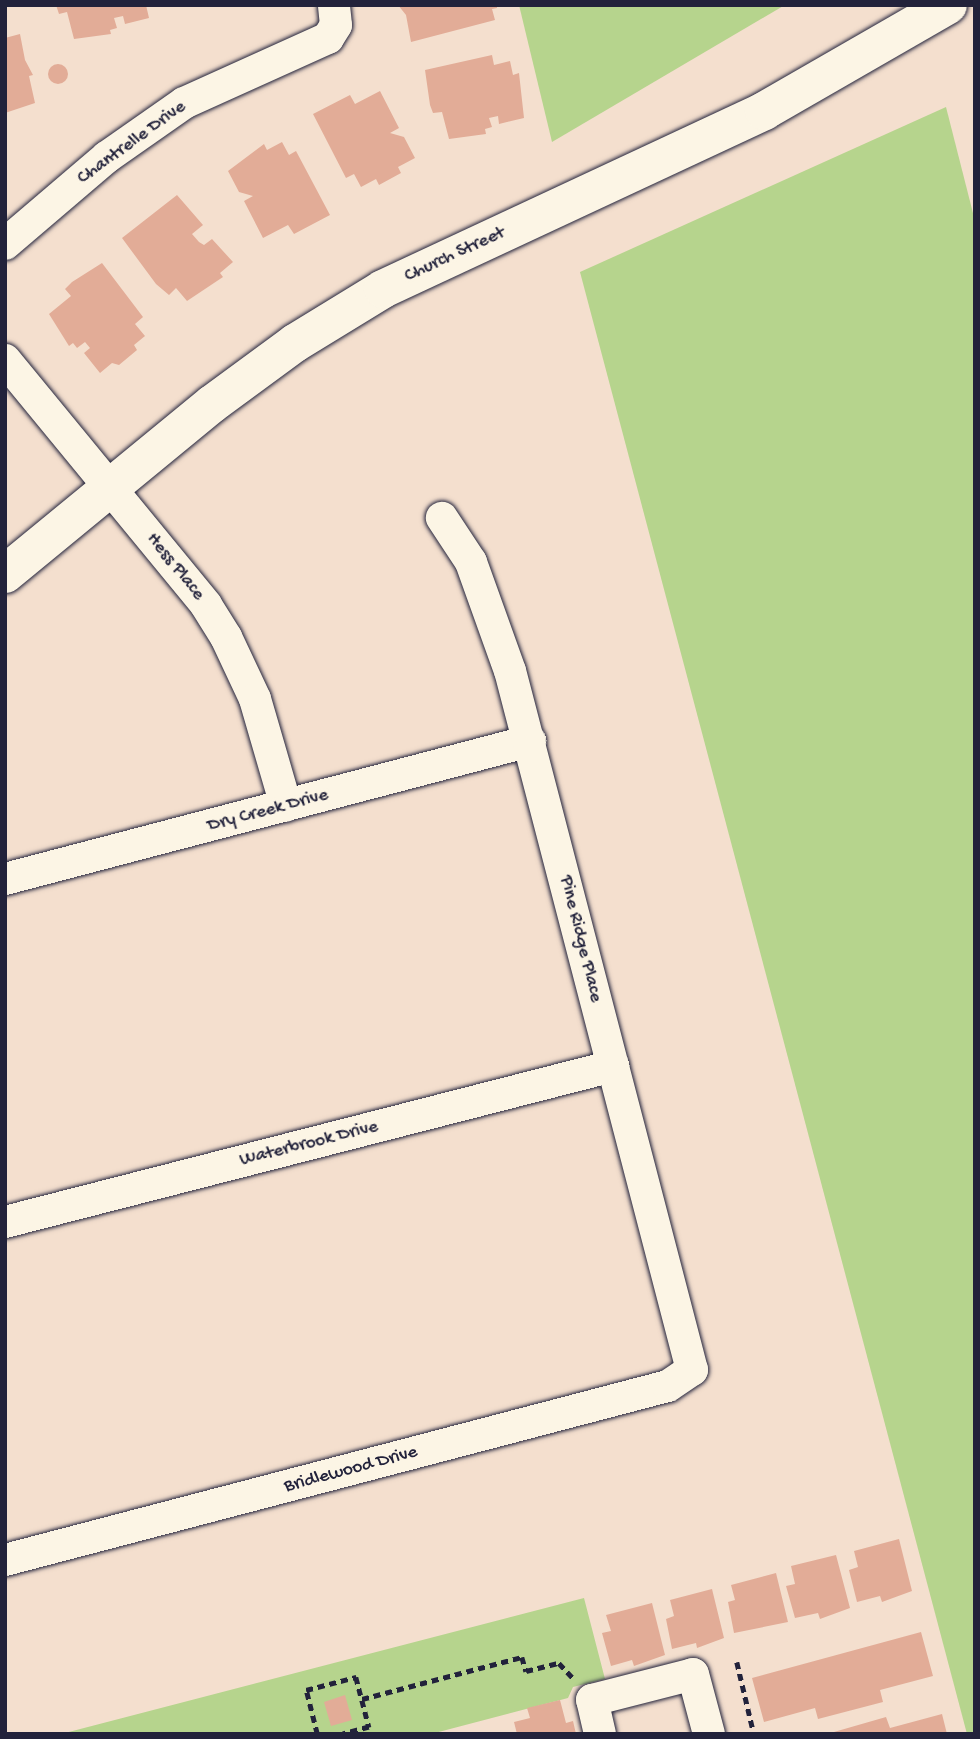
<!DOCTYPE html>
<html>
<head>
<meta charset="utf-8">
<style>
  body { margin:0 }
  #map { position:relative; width:980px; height:1739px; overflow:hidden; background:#f4dfce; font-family:"Gochi Hand",sans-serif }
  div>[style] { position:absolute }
  .green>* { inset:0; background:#b6d48d }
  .building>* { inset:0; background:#e2ac97 }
  .round { border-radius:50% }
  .path>* { height:4.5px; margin-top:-2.25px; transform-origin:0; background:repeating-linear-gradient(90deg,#22223b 0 7px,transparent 0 12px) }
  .roads { filter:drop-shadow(0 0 2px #22223b) drop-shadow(0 0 2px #22223b) }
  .minor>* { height:32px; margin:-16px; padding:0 16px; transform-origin:16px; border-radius:16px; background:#fcf5e5 }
  .secondary>* { height:38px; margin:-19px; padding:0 19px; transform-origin:19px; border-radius:19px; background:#fcf5e5 }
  span { translate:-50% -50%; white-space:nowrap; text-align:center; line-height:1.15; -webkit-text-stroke:6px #fcf5e5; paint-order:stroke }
  .street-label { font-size:19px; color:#22223b }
  .frame { position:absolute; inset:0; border:7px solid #22223b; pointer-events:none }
</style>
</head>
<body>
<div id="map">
  <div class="green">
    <i style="clip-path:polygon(519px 5px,785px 5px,552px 142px)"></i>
    <i style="clip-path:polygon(946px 107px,975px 221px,975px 1734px,967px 1734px,580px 272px)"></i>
    <i style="clip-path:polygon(584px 1598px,605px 1679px,573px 1687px,568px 1698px,431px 1734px,61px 1734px)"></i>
  </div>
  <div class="building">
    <i style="clip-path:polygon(56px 5px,146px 5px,149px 18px,125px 24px,123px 16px,114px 18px,117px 28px,110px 30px,111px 34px,74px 39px,67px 12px,59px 14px)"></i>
    <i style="clip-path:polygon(398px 5px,497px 5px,497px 8px,492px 9px,495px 20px,411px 42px,406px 15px)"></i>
    <i style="clip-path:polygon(20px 34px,25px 60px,33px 75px,29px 76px,35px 103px,5px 113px,5px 38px)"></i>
    <i style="clip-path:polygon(492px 55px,494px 65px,510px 61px,513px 75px,519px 73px,524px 118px,499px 124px,498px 116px,489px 118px,492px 127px,485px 129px,486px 134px,449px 139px,442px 112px,433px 113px,430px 105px,425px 70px)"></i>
    <i class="round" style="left:48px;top:64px;width:20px;height:20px"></i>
    <i style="clip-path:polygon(380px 91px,399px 128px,390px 133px,404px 137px,415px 158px,398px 167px,401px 173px,379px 185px,376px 179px,361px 187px,354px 174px,346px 178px,313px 114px,350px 95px,355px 104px)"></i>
    <i style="clip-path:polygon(282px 142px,289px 155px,296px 151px,330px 215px,294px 234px,288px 225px,263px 238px,244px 201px,253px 196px,239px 192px,228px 171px,264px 144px,267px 150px)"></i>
    <i style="clip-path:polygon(177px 195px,203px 225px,192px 234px,199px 242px,204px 245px,212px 239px,233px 262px,220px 273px,223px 277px,187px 301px,176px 288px,169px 295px,156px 284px,122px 238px)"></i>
    <i style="clip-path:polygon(102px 263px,143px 317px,135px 324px,145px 336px,134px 345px,137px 350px,119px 365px,112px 363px,100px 373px,84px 353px,90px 348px,85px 342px,77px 348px,73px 343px,69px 346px,49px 314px,71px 296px,65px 289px,72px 282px)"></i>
    <i style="clip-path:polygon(899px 1539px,912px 1591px,882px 1602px,880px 1596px,857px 1602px,849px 1570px,858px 1567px,854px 1551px)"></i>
    <i style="clip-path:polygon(836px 1555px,850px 1608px,820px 1619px,818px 1613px,795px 1618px,786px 1586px,795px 1584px,791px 1566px)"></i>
    <i style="clip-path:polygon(776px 1573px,788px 1622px,734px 1633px,728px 1602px,735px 1600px,731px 1585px)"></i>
    <i style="clip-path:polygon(712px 1589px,724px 1638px,697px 1648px,696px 1643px,672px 1649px,666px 1619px,674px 1616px,670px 1600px)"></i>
    <i style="clip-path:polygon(652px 1603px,665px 1655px,634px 1666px,632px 1660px,611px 1666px,602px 1633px,611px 1631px,606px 1615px)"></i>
    <i style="clip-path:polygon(921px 1632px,933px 1676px,880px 1690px,883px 1702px,818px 1719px,815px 1708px,764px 1722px,752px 1678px)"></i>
    <i style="clip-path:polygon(345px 1695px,352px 1720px,331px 1726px,324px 1702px)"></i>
    <i style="clip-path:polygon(560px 1700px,566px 1723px,573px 1721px,576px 1734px,517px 1734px,514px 1722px,530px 1718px,527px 1708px)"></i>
    <i style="clip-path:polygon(942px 1714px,947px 1734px,827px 1734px,886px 1717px,890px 1728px)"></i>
  </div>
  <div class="path">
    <i style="left:737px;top:1662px;width:74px;rotate:76.7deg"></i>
    <i style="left:362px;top:1699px;width:165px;rotate:-14.7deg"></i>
    <i style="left:522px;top:1657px;width:15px;rotate:74deg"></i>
    <i style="left:526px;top:1671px;width:34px;rotate:-14deg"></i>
    <i style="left:559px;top:1663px;width:21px;rotate:47deg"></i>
    <i style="left:317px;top:1734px;width:45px;rotate:-104deg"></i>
    <i style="left:306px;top:1690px;width:52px;rotate:-14.6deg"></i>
    <i style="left:356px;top:1677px;width:52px;rotate:75.4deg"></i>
    <i style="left:369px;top:1727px;width:27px;rotate:165deg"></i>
  </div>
  <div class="roads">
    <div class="minor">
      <i style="left:5px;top:244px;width:134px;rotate:-40.5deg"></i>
      <i style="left:107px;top:157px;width:94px;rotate:-35deg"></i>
      <i style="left:184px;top:103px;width:158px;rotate:-24.3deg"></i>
      <i style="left:328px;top:38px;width:15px;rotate:-58deg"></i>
      <i style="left:336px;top:25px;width:20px;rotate:-96deg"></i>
      <i style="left:5px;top:360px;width:317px;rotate:50.6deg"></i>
      <i style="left:206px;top:605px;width:38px;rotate:58deg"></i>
      <i style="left:226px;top:637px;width:68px;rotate:64.9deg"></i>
      <i style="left:255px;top:699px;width:111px;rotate:73.8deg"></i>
      <i style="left:5px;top:879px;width:543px;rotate:-14.73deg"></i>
      <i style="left:5px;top:1222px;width:628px;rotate:-14.39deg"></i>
      <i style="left:5px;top:1560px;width:685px;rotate:-14.71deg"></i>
      <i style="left:668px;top:1386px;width:29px;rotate:-34deg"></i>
      <i style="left:692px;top:1370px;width:722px;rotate:-104.59deg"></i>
      <i style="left:510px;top:671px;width:116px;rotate:-109.7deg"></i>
      <i style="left:471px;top:562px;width:53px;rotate:-123.4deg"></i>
      <i style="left:600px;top:1734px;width:35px;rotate:-103deg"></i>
      <i style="left:592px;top:1700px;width:104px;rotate:-14.4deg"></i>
      <i style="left:693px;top:1674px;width:62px;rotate:75.1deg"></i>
    </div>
    <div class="secondary">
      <i style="left:5px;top:574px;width:268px;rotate:-39.4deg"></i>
      <i style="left:212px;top:404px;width:103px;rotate:-36.3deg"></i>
      <i style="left:295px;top:343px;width:103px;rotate:-31.5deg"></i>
      <i style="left:383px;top:289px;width:421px;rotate:-25deg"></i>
      <i style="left:764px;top:111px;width:212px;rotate:-29.9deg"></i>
    </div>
  </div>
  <div class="street-label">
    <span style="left:132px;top:143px;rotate:-36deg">Chantrelle Drive</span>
    <span style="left:455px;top:255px;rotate:-25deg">Church Street</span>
    <span style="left:175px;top:567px;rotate:51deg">Hess Place</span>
    <span style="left:268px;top:811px;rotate:-15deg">Dry Creek Drive</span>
    <span style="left:580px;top:939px;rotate:76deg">Pine Ridge Place</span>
    <span style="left:309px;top:1144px;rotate:-14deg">Waterbrook Drive</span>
    <span style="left:351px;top:1470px;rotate:-15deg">Bridlewood Drive</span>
  </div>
  <div class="frame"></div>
</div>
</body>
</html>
